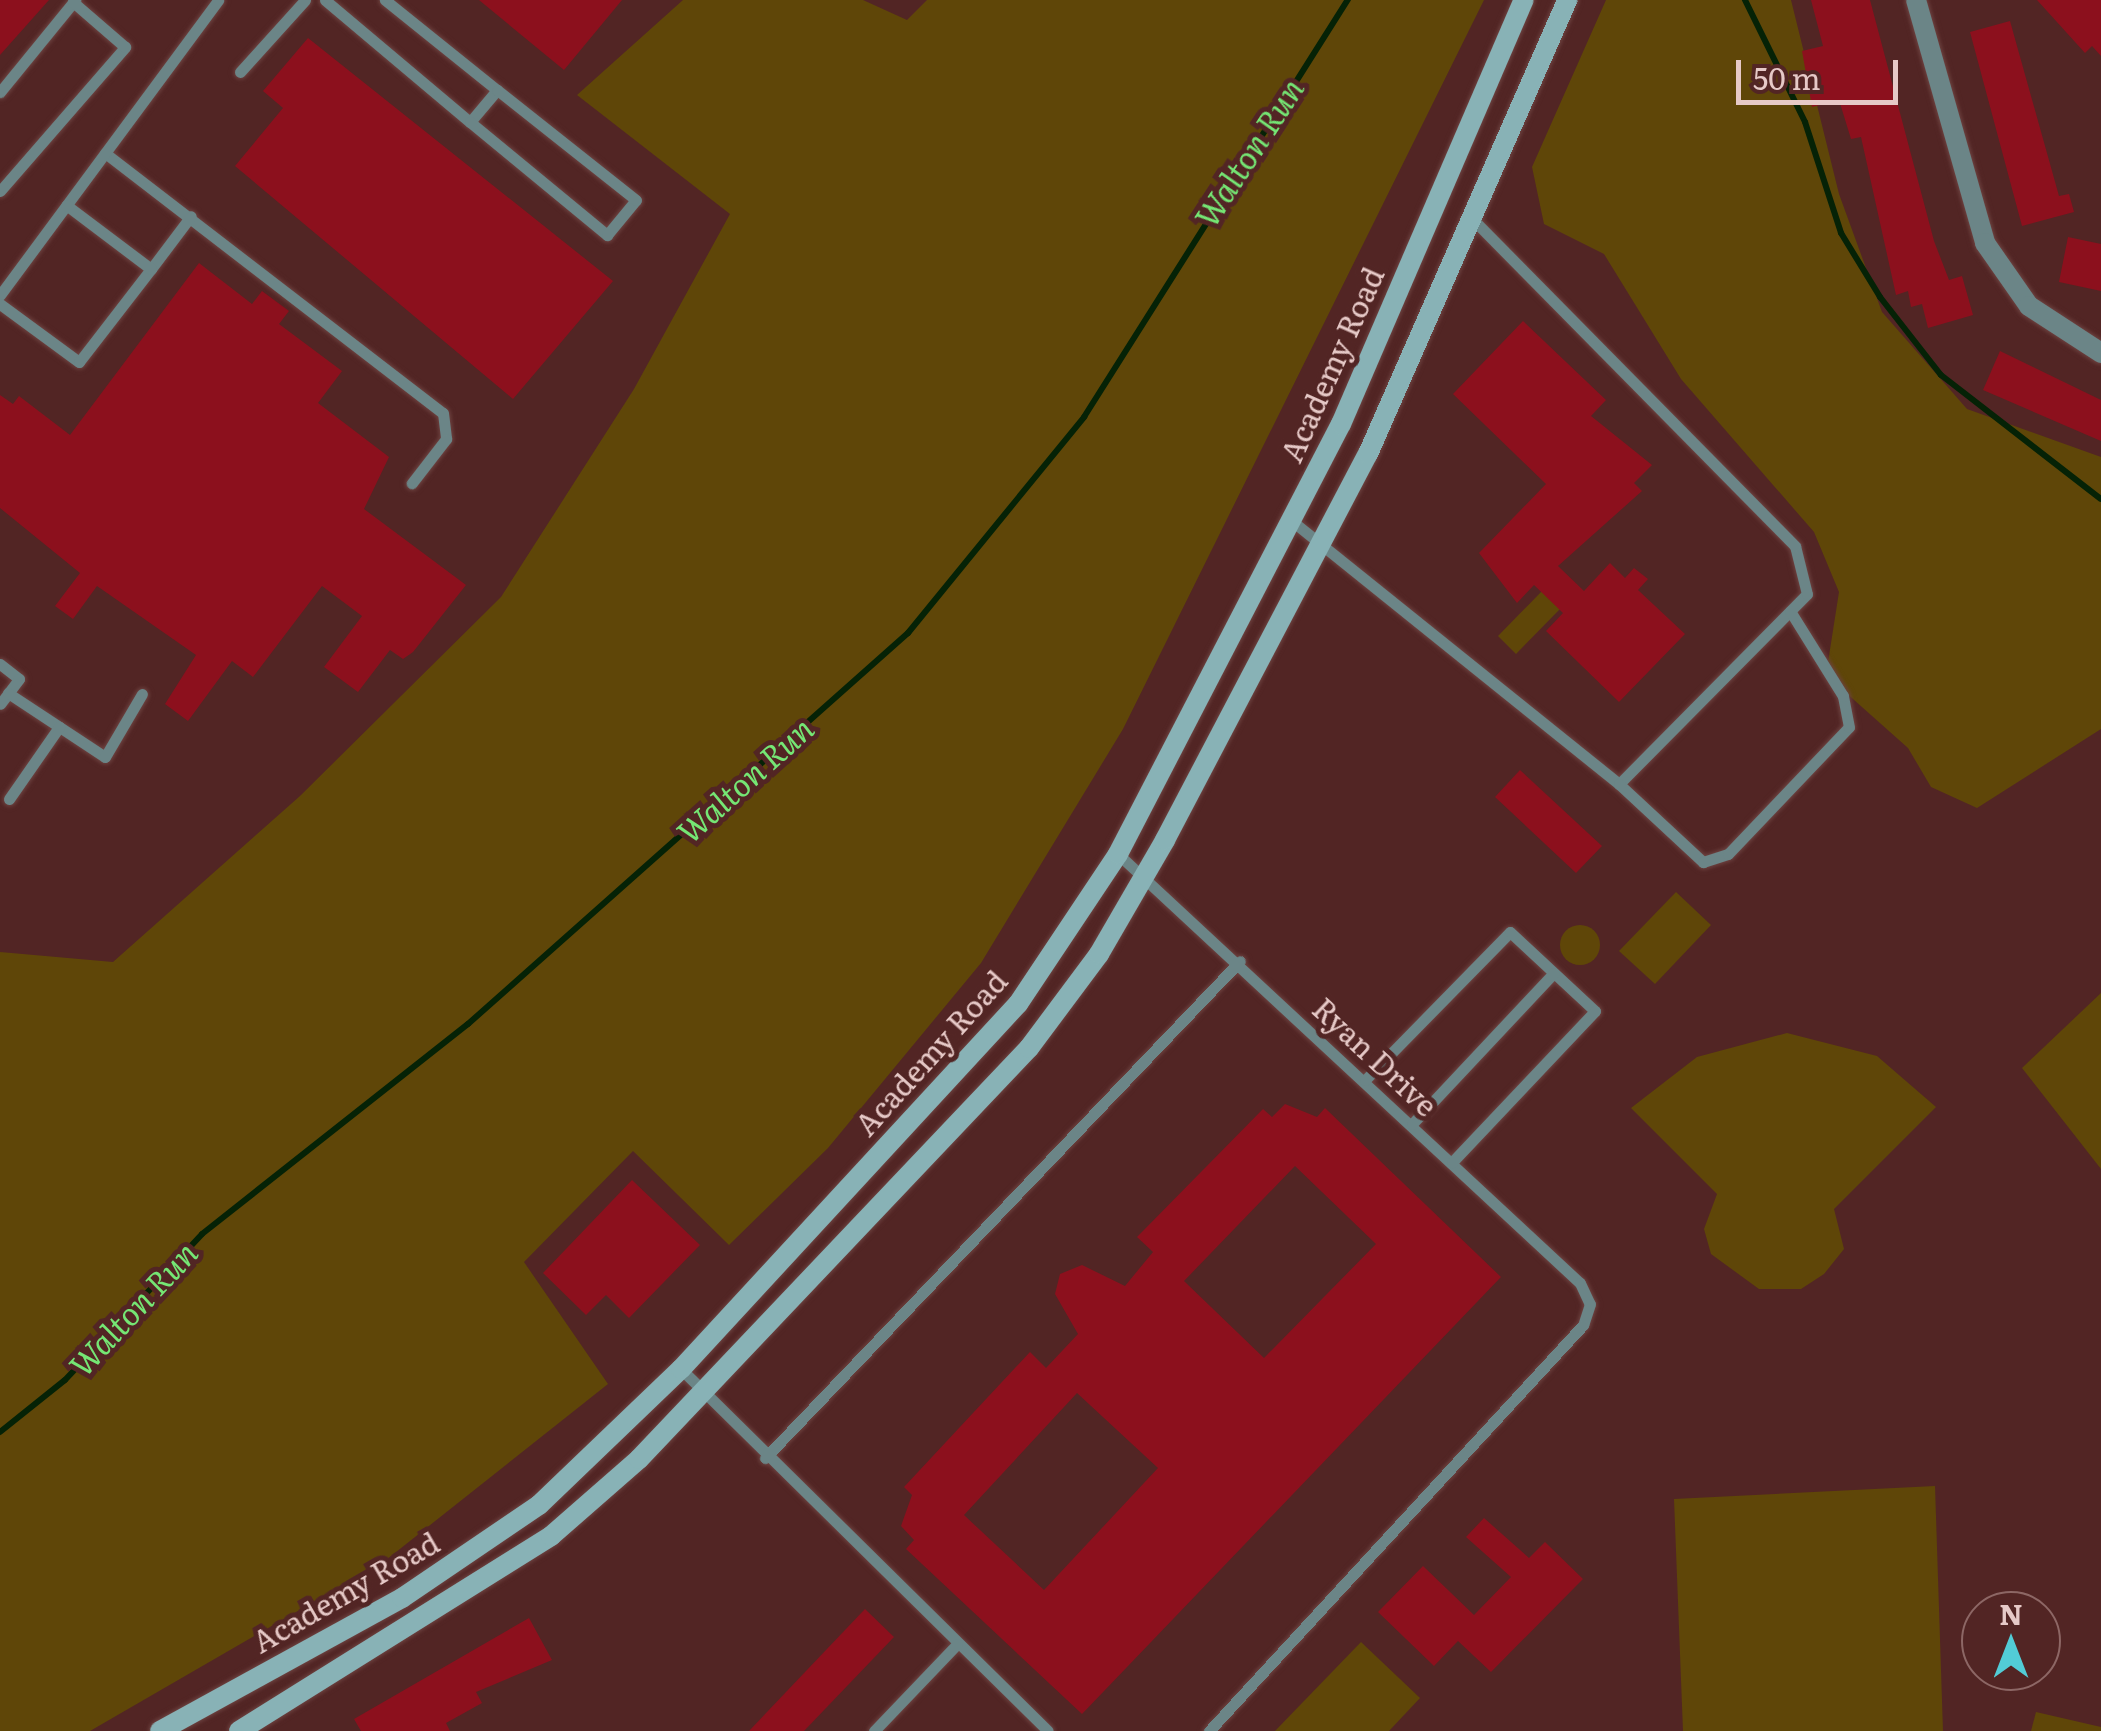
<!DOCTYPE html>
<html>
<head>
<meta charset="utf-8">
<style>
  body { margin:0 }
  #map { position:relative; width:2101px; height:1731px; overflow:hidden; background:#522524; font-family:Literata,serif }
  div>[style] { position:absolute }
  .green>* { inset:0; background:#5f4608 }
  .round { border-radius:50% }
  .stream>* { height:6px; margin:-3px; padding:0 3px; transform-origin:3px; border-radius:3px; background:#052206 }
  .building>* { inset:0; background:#8c101d }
  .roads { filter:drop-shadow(0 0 2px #6d4341) drop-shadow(0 0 2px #6d4341) }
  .service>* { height:11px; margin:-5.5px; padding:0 5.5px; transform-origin:5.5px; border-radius:5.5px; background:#6b8587 }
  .minor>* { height:20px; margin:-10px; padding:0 10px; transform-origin:10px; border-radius:10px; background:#6b8587 }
  .secondary>* { height:20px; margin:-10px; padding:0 10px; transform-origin:10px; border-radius:10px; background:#88b2b6 }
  span { translate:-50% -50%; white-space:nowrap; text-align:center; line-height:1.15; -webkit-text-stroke:10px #522524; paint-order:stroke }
  .street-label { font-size:30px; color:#e6c9c7 }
  .water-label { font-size:32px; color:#75e674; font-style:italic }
  .north { position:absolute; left:1961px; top:1591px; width:100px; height:100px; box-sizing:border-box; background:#522524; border:2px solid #8d6765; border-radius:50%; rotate:0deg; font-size:28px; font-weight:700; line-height:40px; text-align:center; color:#e6c9c7 }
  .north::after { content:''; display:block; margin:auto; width:35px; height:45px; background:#52ccd6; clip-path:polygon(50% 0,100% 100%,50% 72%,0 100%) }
  .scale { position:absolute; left:1736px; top:60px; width:162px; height:45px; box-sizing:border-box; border:5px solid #e6c9c7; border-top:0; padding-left:12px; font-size:30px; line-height:35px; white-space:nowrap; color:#e6c9c7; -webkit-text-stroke:8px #522524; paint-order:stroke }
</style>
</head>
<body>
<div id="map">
  <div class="green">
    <i style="clip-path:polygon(683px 0,863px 0,907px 20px,927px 0,1484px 0,1123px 729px,981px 963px,828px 1148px,729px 1245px,633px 1151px,524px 1262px,608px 1384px,386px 1560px,90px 1731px,0 1731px,0 952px,113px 962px,300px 796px,501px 597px,634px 389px,730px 214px,577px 95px)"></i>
    <i style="clip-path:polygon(1606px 0,1791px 0,1839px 194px,1882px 312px,1967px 409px,2101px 457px,2101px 729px,1977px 808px,1931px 787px,1908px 748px,1826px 675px,1839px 592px,1814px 532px,1681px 379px,1604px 254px,1544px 224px,1532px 167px)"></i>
    <i style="clip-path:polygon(1542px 591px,1560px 609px,1516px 654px,1498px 636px)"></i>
    <i style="clip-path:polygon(1676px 892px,1711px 925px,1655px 984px,1619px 951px)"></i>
    <i class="round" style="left:1560px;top:925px;width:40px;height:40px"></i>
    <i style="clip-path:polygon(2101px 993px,2101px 1169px,2022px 1068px)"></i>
    <i style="clip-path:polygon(1787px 1033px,1877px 1056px,1936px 1107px,1834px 1209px,1844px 1249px,1824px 1274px,1801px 1289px,1759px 1289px,1711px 1254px,1704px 1229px,1717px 1194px,1631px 1108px,1697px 1057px)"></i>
    <i style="clip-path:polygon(1935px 1486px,1943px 1731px,1683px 1731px,1674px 1499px)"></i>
    <i style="clip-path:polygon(1361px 1642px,1420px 1698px,1389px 1731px,1275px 1731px)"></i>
    <i style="clip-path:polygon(2036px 1712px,2101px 1727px,2101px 1731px,2031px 1731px)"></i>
  </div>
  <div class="stream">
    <i style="left:1745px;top:0;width:136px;rotate:63.8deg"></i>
    <i style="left:1805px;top:122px;width:117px;rotate:72deg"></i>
    <i style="left:1841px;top:233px;width:75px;rotate:58.6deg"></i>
    <i style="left:1880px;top:297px;width:99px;rotate:52deg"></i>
    <i style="left:1941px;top:375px;width:202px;rotate:37.8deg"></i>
    <i style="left:0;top:1432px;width:83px;rotate:-38.7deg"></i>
    <i style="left:65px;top:1380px;width:200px;rotate:-46.8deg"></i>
    <i style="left:202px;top:1234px;width:339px;rotate:-38.3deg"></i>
    <i style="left:468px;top:1024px;width:589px;rotate:-41.63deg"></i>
    <i style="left:908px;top:633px;width:279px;rotate:-50.8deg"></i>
    <i style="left:1084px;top:417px;width:494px;rotate:-57.7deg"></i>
  </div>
  <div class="building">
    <i style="clip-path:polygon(0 0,49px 0,0 55px)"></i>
    <i style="clip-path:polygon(479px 0,622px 0,564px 70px)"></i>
    <i style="clip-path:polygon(1811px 0,1870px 0,1934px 241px,1949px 280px,1962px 276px,1973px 315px,1928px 328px,1922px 304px,1911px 307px,1908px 291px,1896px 295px,1861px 137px,1851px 139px,1839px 100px,1812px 107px,1802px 51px,1823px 46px)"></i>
    <i style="clip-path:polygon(2037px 0,2101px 0,2101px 56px,2092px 46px,2085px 53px)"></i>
    <i style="clip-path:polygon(2010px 21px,2059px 196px,2069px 194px,2074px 212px,2022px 226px,1970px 32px)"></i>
    <i style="clip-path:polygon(308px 38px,613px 281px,513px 399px,235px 166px,283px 108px,263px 91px)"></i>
    <i style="clip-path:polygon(2068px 237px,2101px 244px,2101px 291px,2059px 282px)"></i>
    <i style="clip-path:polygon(199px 263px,252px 304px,262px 291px,289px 311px,279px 324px,342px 371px,318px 403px,389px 457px,364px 509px,466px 585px,413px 652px,403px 659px,390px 650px,358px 692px,324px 667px,362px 616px,322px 586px,253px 677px,232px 661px,188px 721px,165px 704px,196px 655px,97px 586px,73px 619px,55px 606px,80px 573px,0 508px,0 395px,13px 404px,19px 396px,70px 435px)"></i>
    <i style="clip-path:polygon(1523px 321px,1606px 400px,1591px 416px,1652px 465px,1634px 483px,1642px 491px,1558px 566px,1584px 591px,1610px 563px,1625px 578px,1634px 568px,1648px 579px,1638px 590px,1685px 634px,1619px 702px,1546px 631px,1563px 613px,1534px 585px,1517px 603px,1479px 553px,1546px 484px,1453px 394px)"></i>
    <i style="clip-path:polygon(2000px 351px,2101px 400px,2101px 441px,1983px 390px)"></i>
    <i style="clip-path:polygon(1520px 770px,1602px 846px,1576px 873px,1495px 797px)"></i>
    <i style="clip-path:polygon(evenodd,1285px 1104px,1317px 1117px,1325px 1108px,1501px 1277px,1082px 1714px,906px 1549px,914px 1540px,901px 1526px,912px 1495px,904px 1487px,1030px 1352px,1046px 1368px,1078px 1334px,1055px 1294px,1060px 1274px,1082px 1265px,1125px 1286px,1153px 1252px,1137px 1237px,1263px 1109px,1272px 1117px,1285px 1104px,1295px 1166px,1376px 1244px,1264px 1358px,1184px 1281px,1295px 1166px,1285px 1104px,1077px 1393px,1158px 1468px,1044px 1590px,964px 1515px,1077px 1393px)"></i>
    <i style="clip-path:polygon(632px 1180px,700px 1245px,629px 1318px,606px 1295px,586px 1315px,543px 1273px)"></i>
    <i style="clip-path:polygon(1484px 1518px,1529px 1558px,1545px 1542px,1583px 1579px,1491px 1672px,1458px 1641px,1434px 1666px,1378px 1612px,1423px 1566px,1474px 1615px,1511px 1577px,1466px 1537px)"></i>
    <i style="clip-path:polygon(865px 1609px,894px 1637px,804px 1731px,749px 1731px)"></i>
    <i style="clip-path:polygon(529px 1618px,552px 1660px,476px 1692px,482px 1703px,446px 1723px,450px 1731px,361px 1731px,354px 1719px)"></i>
  </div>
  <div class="roads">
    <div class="service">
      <i style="left:325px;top:0;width:189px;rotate:40.1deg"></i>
      <i style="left:470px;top:122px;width:42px;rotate:-49.8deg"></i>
      <i style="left:497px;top:90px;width:144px;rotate:-141.2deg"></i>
      <i style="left:240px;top:72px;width:97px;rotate:-47.9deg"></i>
      <i style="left:0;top:92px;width:119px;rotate:-50.8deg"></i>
      <i style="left:470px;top:122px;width:178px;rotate:39.5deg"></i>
      <i style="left:607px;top:235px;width:45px;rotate:-50.4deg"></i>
      <i style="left:636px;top:200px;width:177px;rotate:-141.6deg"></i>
      <i style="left:105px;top:153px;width:426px;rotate:37.6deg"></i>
      <i style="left:443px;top:413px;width:26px;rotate:83deg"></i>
      <i style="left:446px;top:439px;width:56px;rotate:127.7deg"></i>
      <i style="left:0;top:191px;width:191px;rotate:-49deg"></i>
      <i style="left:125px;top:47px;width:69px;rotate:-139.1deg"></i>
      <i style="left:151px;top:269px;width:66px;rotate:-53deg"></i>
      <i style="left:0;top:295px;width:367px;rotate:-53.5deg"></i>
      <i style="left:0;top:304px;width:98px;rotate:36.3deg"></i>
      <i style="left:79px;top:362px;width:118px;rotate:-52.3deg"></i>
      <i style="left:151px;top:269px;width:106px;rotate:-143deg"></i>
      <i style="left:1292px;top:521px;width:420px;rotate:38.8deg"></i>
      <i style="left:1619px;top:784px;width:267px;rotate:-45.3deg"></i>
      <i style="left:1807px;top:594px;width:49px;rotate:-104deg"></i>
      <i style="left:1795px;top:546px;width:463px;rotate:-134.6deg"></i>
      <i style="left:0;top:664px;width:24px;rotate:38deg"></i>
      <i style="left:19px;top:679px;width:31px;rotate:127deg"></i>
      <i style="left:8px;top:693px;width:116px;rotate:33.4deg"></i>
      <i style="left:105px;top:757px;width:73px;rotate:-59.6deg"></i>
      <i style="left:1619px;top:784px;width:115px;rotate:42.9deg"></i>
      <i style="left:1703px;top:862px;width:26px;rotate:-18deg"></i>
      <i style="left:1728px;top:854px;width:175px;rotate:-46.4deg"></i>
      <i style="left:1849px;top:727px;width:32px;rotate:-101deg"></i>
      <i style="left:1843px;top:696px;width:100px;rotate:-121.9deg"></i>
      <i style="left:9px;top:799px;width:88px;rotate:-55.2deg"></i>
      <i style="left:1118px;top:854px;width:630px;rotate:42.88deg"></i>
      <i style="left:1580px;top:1283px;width:23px;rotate:65deg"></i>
      <i style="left:1590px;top:1304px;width:22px;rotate:108deg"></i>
      <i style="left:1583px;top:1325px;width:552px;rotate:132.65deg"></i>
      <i style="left:1365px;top:1080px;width:207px;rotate:-45.6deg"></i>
      <i style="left:1510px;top:932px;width:116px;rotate:42.9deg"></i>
      <i style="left:1595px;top:1011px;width:208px;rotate:133.4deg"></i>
      <i style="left:1412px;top:1124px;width:207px;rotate:-46.8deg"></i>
      <i style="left:681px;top:1369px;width:515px;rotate:44.61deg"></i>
      <i style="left:765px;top:1458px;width:687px;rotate:-46.3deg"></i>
      <i style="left:874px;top:1731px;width:120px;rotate:-46.3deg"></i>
    </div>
    <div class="minor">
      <i style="left:1916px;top:0;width:253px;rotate:74.1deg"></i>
      <i style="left:1985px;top:243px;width:77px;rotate:55.1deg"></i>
      <i style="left:2029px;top:306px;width:86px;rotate:33.1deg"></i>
    </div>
    <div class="secondary">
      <i style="left:160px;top:1731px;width:276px;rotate:-28.8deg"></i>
      <i style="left:402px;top:1598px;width:166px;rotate:-34.2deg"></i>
      <i style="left:539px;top:1505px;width:197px;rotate:-43.8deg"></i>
      <i style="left:681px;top:1369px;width:497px;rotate:-47.3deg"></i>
      <i style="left:1018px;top:1004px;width:180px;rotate:-56.3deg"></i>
      <i style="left:1118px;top:854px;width:484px;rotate:-62.6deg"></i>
      <i style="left:1341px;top:424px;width:462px;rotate:-66.7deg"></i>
      <i style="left:239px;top:1731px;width:368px;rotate:-32deg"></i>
      <i style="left:551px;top:1536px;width:117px;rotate:-41.2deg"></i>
      <i style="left:639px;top:1459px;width:567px;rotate:-46.5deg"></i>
      <i style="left:1029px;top:1048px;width:117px;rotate:-53.3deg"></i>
      <i style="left:1099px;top:954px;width:132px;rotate:-59.9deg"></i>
      <i style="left:1165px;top:840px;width:436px;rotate:-62.3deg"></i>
      <i style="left:1368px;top:454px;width:496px;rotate:-66.3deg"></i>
    </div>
  </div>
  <div class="street-label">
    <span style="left:1331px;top:364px;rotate:-66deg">Academy Road</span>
    <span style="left:930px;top:1052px;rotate:-48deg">Academy Road</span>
    <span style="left:1376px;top:1056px;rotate:43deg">Ryan Drive</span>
    <span style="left:345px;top:1591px;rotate:-30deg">Academy Road</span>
  </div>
  <div class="water-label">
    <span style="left:1248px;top:152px;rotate:-57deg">Walton Run</span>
    <span style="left:744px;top:779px;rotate:-42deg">Walton Run</span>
    <span style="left:132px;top:1308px;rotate:-47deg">Walton Run</span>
  </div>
  <div class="north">N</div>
  <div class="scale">50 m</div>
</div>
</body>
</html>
